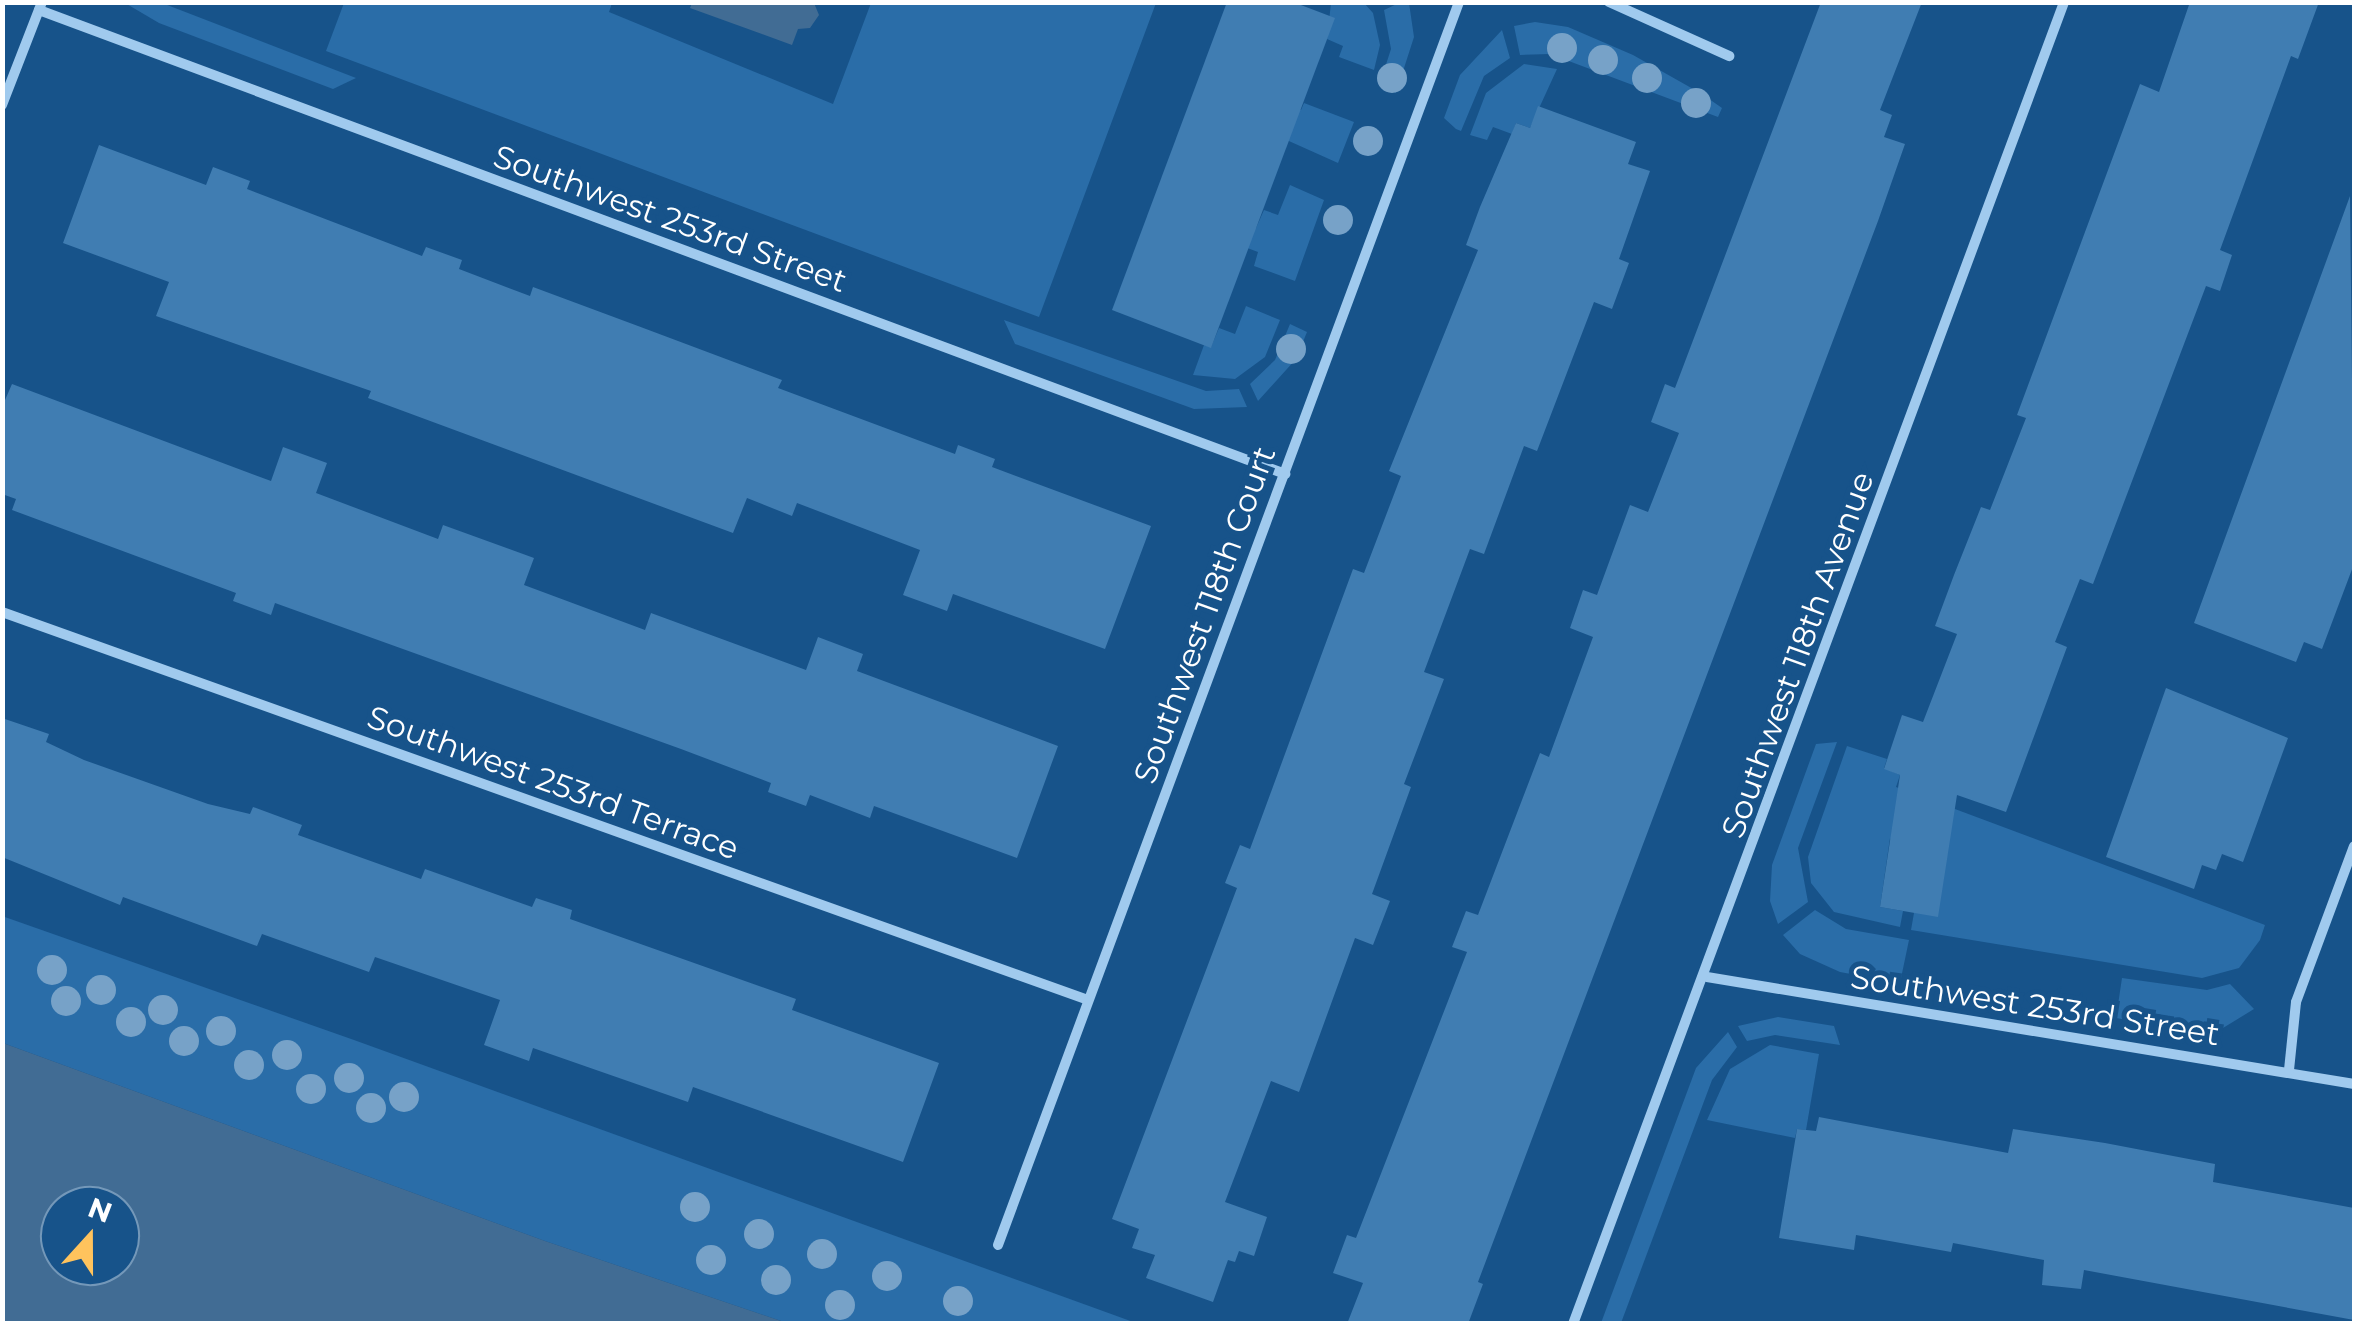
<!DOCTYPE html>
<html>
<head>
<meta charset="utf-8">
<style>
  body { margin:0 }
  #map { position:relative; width:2357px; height:1326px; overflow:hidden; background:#17538a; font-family:Montserrat,sans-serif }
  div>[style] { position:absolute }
  .green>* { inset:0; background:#2a6da8 }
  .water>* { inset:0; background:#416c94 }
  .building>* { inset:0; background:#407db2 }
  .street>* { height:10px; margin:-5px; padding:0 5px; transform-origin:5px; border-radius:5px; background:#a0caee }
  .trees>* { width:30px; height:30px; margin:-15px; border-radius:50%; background:#77a2c8 }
  span { translate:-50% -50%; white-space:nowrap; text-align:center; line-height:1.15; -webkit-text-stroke:10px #17538a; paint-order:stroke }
  .street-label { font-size:32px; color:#fff }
  .frame { position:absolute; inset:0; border:5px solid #fff; pointer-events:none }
  .north { position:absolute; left:40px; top:1186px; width:100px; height:100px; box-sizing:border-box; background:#17538a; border:2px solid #7498b9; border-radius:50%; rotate:21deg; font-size:28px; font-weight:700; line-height:40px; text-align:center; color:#fff }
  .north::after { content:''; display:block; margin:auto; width:35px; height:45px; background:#ffc35d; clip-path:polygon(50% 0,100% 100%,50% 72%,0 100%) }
</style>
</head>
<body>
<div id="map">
  <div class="green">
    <i style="clip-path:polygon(125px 3px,162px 3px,356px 78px,333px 89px,159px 23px)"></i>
    <i style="clip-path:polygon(344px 3px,612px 3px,609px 12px,833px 104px,871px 3px,1156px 3px,1039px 317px,326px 51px)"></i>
    <i style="clip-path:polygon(1331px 3px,1364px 3px,1373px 13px,1380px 45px,1374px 70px,1339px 57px,1343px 46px,1327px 39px)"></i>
    <i style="clip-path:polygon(1399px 3px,1409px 3px,1414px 37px,1396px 93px,1379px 86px,1391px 49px,1384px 10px)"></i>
    <i style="clip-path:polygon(1535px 22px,1568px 27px,1633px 55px,1702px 94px,1722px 108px,1718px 117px,1550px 54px,1520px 55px,1514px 26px)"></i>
    <i style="clip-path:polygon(1502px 30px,1510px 58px,1484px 76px,1461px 131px,1456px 129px,1444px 118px,1460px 75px)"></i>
    <i style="clip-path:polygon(1524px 64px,1557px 69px,1530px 128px,1516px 123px,1512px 134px,1493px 127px,1487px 140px,1470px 135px,1486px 93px)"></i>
    <i style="clip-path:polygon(1283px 103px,1301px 110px,1304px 103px,1354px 122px,1338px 163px,1271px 133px)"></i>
    <i style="clip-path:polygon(1290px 185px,1324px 200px,1295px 281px,1254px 266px,1258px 252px,1234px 243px,1241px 222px,1256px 228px,1264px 210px,1278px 215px)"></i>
    <i style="clip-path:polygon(1246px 306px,1280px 320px,1265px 357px,1235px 379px,1193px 375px,1204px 345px,1211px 347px,1219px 328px,1235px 334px)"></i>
    <i style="clip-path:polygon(1004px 320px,1206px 391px,1239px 389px,1247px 407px,1194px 409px,1015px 344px)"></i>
    <i style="clip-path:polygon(1290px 324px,1307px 332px,1296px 359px,1258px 401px,1250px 384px,1275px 360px)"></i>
    <i style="clip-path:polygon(1837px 742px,1798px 848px,1808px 902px,1778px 924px,1770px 901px,1772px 865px,1816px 744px)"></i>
    <i style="clip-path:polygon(1847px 746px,1887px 759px,1884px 768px,1900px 775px,1896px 787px,2265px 925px,2260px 940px,2239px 968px,2202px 978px,1911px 930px,1914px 913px,1890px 838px,1880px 907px,1903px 911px,1900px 927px,1834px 912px,1811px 883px,1808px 857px)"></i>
    <i style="clip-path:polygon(1815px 910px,1846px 929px,1909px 940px,1900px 983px,1840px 972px,1800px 954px,1783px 935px)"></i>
    <i style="clip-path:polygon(2px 916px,354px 1040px,1136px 1323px,787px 1323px,545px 1241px,3px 1043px)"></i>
    <i style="clip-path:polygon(2122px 978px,2207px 990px,2230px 984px,2254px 1009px,2223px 1028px,2198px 1032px,2116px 1018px)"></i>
    <i style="clip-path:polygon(1778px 1017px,1834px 1026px,1840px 1045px,1775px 1035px,1747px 1041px,1738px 1026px)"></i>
    <i style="clip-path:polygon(1728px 1032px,1737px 1047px,1712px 1080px,1621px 1323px,1601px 1323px,1696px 1068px)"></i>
    <i style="clip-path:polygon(1770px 1045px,1819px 1054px,1806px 1130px,1797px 1129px,1795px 1138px,1707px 1120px,1730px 1069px)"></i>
  </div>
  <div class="water">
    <i style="clip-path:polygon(692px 3px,814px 3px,819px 15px,810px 28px,798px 29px,792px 45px,690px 8px)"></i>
    <i style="clip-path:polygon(evenodd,3px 1043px,545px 1241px,787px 1323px,3px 1323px,3px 1043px,60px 1206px,120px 1206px,120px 1266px,60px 1266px,60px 1206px)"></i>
  </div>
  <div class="building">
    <i style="clip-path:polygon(1227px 2px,1293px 2px,1335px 18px,1211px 348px,1112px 310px)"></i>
    <i style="clip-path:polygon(1821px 2px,1922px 2px,1880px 110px,1892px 115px,1884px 137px,1905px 144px,1878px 221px,1478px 1282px,1483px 1284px,1468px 1324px,1347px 1324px,1363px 1283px,1333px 1273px,1347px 1235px,1356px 1238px,1467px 952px,1452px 947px,1466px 911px,1478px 915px,1540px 753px,1549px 757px,1593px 637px,1570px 628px,1583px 590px,1597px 595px,1630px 505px,1648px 512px,1679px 433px,1651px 422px,1665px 384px,1675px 388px)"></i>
    <i style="clip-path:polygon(2190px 2px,2319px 2px,2298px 59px,2291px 56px,2220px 250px,2232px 255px,2220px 291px,2206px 286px,2093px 584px,2080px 579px,2055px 642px,2067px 647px,2006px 812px,1957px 795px,1938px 917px,1880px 907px,1900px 775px,1884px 769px,1902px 715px,1923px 722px,1957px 634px,1935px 626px,1954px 575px,1981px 507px,1990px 510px,2026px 418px,2017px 415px,2140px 84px,2159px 92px)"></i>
    <i style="clip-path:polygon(1538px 106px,1636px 142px,1628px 164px,1650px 171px,1619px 259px,1629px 263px,1612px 309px,1594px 302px,1537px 451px,1524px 446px,1484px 554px,1470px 549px,1424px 672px,1444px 679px,1404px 784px,1411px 787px,1372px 894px,1390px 901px,1373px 945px,1355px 938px,1299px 1092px,1271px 1081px,1225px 1202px,1267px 1217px,1254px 1256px,1239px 1251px,1235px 1262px,1228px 1260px,1213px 1302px,1146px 1278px,1155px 1255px,1132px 1248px,1139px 1229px,1112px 1219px,1237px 888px,1225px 883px,1240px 845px,1250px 849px,1353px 569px,1364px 573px,1401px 476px,1389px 471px,1478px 250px,1466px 245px,1480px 207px,1516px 123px,1530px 128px)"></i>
    <i style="clip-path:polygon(99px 145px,206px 185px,213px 167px,250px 181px,247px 189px,422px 256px,426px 247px,462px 260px,459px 269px,530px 296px,533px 287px,638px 326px,782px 380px,778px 388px,955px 454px,958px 445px,995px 459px,992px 467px,1151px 526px,1105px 649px,953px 594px,947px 611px,903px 595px,920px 550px,797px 503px,792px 516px,747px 498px,733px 533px,368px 398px,371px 391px,156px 316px,169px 282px,63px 243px)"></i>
    <i style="clip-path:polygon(2350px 196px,2354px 564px,2322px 649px,2304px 642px,2296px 662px,2194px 623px)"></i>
    <i style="clip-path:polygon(12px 384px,271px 481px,283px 447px,327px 463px,316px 493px,438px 539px,443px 525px,534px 558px,524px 585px,645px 630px,651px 613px,806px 670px,818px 637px,863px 654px,857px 671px,1058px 746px,1017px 858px,874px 806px,870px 818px,810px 795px,806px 806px,768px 792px,771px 783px,681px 749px,275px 603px,271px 615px,233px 601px,236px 593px,12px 510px,16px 499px,2px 494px,2px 407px)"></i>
    <i style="clip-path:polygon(2166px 688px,2288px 738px,2243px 862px,2222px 854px,2216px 870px,2202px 865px,2194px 889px,2106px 857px)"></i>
    <i style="clip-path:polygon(2px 718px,49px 734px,46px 742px,84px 760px,208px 804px,250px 814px,253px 807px,302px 825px,298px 835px,421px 879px,425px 869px,532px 907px,536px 898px,572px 910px,570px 919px,796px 999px,792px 1010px,939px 1063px,903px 1162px,693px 1087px,688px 1102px,533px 1048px,529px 1061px,484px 1045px,500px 1000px,375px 957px,369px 972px,262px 934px,257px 946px,123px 897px,120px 905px,2px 857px)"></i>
    <i style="clip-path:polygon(1819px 1117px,2008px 1153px,2013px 1129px,2105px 1143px,2215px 1164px,2213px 1182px,2354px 1208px,2354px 1320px,2084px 1270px,2081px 1289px,2042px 1285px,2044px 1260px,1953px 1243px,1951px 1252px,1856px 1235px,1854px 1250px,1779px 1238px,1797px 1129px,1816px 1131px)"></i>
  </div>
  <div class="street">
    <i style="left:1609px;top:2px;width:132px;rotate:24.2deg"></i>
    <i style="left:39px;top:10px;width:1330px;rotate:20.42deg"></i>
    <i style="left:2px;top:105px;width:110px;rotate:-68.8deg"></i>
    <i style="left:2px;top:612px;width:1153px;rotate:19.66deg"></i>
    <i style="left:1707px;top:977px;width:656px;rotate:9.39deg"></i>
    <i style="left:2289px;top:1070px;width:68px;rotate:-84.1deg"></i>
    <i style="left:2296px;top:1002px;width:166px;rotate:-69.6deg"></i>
    <i style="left:998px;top:1245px;width:1326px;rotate:-69.65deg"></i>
    <i style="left:1573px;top:1324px;width:1410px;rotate:-69.62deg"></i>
  </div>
  <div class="trees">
    <i style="left:1562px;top:48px"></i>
    <i style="left:1603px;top:60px"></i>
    <i style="left:1392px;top:78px"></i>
    <i style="left:1647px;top:78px"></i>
    <i style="left:1696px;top:103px"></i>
    <i style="left:1368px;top:141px"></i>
    <i style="left:1338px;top:220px"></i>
    <i style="left:1291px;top:349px"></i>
    <i style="left:52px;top:970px"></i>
    <i style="left:101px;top:990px"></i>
    <i style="left:66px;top:1001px"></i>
    <i style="left:163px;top:1010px"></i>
    <i style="left:131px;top:1022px"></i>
    <i style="left:221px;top:1031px"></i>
    <i style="left:184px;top:1041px"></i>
    <i style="left:287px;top:1055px"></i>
    <i style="left:249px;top:1065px"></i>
    <i style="left:349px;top:1078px"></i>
    <i style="left:311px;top:1089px"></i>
    <i style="left:404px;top:1097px"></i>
    <i style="left:371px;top:1108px"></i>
    <i style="left:695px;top:1207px"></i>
    <i style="left:759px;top:1234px"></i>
    <i style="left:822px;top:1254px"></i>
    <i style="left:711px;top:1260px"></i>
    <i style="left:887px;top:1276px"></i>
    <i style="left:776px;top:1280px"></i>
    <i style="left:958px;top:1301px"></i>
    <i style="left:840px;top:1305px"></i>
  </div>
  <div class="street-label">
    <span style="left:670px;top:219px;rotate:20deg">Southwest 253rd Street</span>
    <span style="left:1205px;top:615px;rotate:-70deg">Southwest 118th Court</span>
    <span style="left:1798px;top:655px;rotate:-70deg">Southwest 118th Avenue</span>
    <span style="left:553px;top:783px;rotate:20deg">Southwest 253rd Terrace</span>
    <span style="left:2035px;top:1006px;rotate:9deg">Southwest 253rd Street</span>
  </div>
  <div class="frame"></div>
  <div class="north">N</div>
</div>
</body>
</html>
